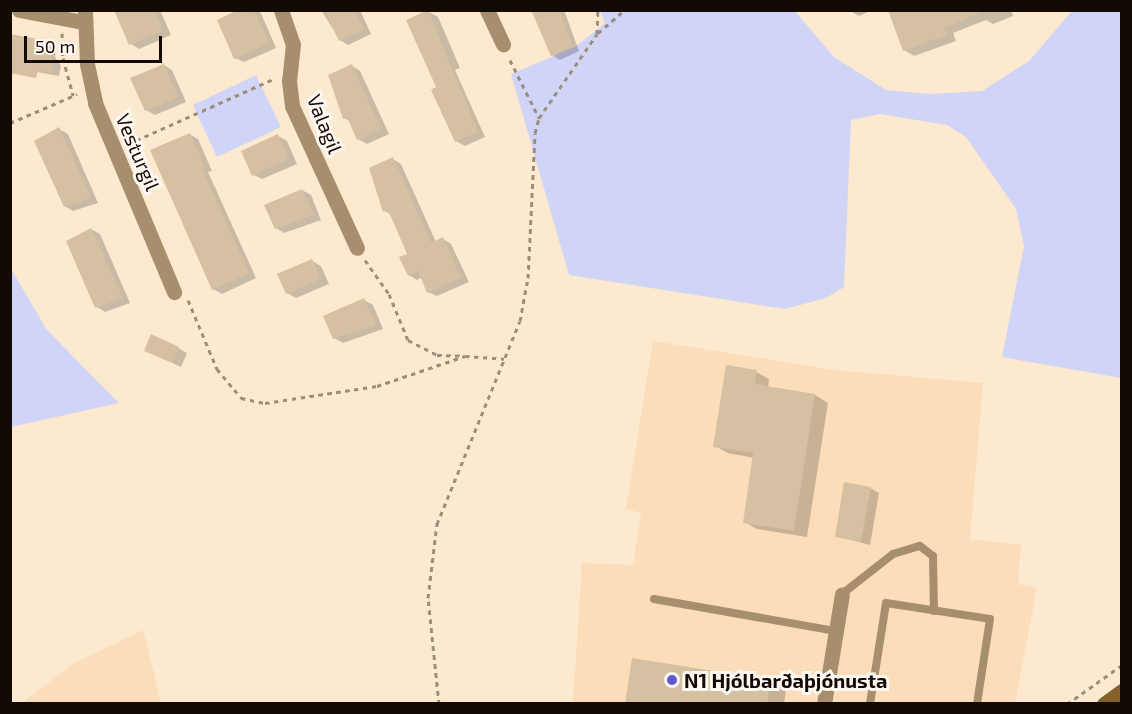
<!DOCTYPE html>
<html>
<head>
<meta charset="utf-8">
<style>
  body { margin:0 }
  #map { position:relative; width:1132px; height:714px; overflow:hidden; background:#fce9d0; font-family:"Exo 2",sans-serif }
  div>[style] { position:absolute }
  .built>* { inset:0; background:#fbdeb9 }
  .green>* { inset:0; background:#d0d4f6 }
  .shadow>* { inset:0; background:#0003 }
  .building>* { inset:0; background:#d6c0a2 }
  .path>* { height:3px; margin-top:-1.5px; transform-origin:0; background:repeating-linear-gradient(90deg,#9d8e7c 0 4.5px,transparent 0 9px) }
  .service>* { height:8px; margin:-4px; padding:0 4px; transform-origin:4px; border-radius:4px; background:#a78e6d }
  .minor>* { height:15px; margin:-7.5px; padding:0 7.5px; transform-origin:7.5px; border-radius:7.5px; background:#a78e6d }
  .secondary>* { height:15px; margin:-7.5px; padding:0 7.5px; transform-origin:7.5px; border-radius:7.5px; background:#85612c }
  .dots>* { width:16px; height:16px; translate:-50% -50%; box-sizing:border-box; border:3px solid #fdf8f2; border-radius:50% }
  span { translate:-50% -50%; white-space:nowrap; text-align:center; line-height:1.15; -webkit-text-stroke:6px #fdf8f2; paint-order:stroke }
  .street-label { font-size:20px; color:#130b03 }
  .poi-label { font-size:20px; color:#130b03; font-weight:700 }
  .left { translate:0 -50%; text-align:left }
  .frame { position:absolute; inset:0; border:12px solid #130b03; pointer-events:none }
  .scale { position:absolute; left:24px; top:36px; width:138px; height:27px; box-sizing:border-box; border:3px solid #130b03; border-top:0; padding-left:8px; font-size:18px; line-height:21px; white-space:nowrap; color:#130b03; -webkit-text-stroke:4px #fdf8f2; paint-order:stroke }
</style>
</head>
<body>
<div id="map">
  <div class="built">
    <i style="clip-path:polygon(653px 341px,835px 370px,983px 383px,970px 539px,1021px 545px,1018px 584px,1037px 588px,1015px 703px,573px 704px,582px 563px,633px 565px,641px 513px,626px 509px)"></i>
    <i style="clip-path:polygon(143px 630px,161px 703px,22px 703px,73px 664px)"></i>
  </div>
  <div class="green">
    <i style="clip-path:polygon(794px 10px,834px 57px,886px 90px,930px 94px,982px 91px,1029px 61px,1072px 11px,1121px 11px,1121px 378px,1002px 357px,1024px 246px,1016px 209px,966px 137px,947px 125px,880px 114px,851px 120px,844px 287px,826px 298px,785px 309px,569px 275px,511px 74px,575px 47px,605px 23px,600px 11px)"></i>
    <i style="clip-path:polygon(256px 75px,281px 127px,217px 157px,193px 105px)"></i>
    <i style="clip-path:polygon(11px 269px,47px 330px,119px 403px,11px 427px)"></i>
  </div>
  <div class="shadow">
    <i style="clip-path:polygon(124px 10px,160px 10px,171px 35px,139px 49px,131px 44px)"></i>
    <i style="clip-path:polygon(242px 10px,260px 11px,276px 48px,244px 62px,235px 58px)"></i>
    <i style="clip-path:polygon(321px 10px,360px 10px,371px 34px,348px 45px,340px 40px)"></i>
    <i style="clip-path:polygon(534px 10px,564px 10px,579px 51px,560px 60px,552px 55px)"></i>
    <i style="clip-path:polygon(849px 10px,873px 10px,859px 16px)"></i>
    <i style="clip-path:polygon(937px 10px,1011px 10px,1013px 16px,993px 24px,986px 20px,953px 33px,956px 41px,914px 56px,904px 50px)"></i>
    <i style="clip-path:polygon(429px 12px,438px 17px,460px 68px,455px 70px,485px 137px,465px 146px,456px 141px,438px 88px,408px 21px)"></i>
    <i style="clip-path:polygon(10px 36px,56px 48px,55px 57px,61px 66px,59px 76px,10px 67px)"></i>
    <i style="clip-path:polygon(164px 65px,172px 70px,186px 102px,155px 115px,146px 110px)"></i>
    <i style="clip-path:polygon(352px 66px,360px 71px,389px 134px,367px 144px,358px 139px,351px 122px,344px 118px)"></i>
    <i style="clip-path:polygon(59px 129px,68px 134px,98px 203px,73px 211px,65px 206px)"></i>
    <i style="clip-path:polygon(189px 134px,198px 139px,212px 171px,208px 172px,256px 278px,222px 294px,213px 289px)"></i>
    <i style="clip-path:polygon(278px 136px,287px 141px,297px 164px,262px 179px,254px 175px)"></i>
    <i style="clip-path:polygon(393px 159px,401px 164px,436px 242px,443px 239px,451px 244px,469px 282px,437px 296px,428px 292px,422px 277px,417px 280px,409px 275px,409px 255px,391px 215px,385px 211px)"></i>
    <i style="clip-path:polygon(302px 190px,311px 195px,321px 220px,284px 233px,276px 228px)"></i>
    <i style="clip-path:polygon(91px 229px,100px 234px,130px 303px,105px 312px,97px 307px)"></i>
    <i style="clip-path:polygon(312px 261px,321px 266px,329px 284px,296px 298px,287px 293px)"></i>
    <i style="clip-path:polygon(364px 300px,373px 305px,383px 329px,343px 343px,334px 338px)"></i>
    <i style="clip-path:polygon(178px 348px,187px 353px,181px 367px,155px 355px)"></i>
    <i style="clip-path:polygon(756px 372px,769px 379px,768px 388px,815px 395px,828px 403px,807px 537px,757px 529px,744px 522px,754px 458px,728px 453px,715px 446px)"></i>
    <i style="clip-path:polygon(870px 488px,879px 493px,870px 545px,836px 536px)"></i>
    <i style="clip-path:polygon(770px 681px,786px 690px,784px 704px,627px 704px)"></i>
  </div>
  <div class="building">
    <i style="clip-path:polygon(114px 10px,154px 10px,163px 31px,129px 45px)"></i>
    <i style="clip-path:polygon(238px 10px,254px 10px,269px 43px,234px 59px,217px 20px)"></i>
    <i style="clip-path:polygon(325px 10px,355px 10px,364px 30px,339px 41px)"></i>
    <i style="clip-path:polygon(428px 10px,478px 132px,455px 142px,431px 90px,436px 87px,406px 20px)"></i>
    <i style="clip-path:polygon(531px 10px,559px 10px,572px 46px,551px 56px)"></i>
    <i style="clip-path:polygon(888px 10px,985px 10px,985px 11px,944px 28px,947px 35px,903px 51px)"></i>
    <i style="clip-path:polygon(10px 34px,48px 41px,47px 51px,53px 60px,51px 73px,38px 70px,36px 78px,10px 73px)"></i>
    <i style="clip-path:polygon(164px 64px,178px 97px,145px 111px,130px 78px)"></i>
    <i style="clip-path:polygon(352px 64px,381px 129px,357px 140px,347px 117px,343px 119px,328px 75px)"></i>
    <i style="clip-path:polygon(59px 127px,91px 198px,64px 207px,34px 141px)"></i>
    <i style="clip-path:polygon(190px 133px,204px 166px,201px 167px,249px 273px,212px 290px,150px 150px)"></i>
    <i style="clip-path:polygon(278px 134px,289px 159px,252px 176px,241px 151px)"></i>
    <i style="clip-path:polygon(393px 157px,431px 243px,443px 237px,461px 277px,427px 293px,418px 271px,408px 276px,399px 257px,407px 254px,388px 210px,383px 212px,369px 168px)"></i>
    <i style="clip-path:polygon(302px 189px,314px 215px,275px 229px,264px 205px)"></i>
    <i style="clip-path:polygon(91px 228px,123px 298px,95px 308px,66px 241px)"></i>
    <i style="clip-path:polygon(312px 259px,321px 279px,286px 294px,277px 274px)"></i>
    <i style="clip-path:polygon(364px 298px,376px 325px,333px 339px,323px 316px)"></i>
    <i style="clip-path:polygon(151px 334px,179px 347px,173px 363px,144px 351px)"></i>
    <i style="clip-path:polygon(726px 365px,757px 370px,755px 384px,815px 394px,794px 531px,743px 523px,753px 453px,713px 447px)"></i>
    <i style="clip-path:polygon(844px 482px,871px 487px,861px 542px,835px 537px)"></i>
    <i style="clip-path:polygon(632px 658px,771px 680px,767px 704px,625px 704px)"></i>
  </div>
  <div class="path">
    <i style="left:62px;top:33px;width:25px;rotate:88deg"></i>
    <i style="left:63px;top:58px;width:39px;rotate:75deg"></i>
    <i style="left:598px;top:33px;width:35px;rotate:-41deg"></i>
    <i style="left:510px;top:60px;width:65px;rotate:63.4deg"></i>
    <i style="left:10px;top:123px;width:73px;rotate:-23.4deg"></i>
    <i style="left:128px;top:144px;width:159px;rotate:-24.1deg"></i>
    <i style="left:365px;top:260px;width:42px;rotate:54.8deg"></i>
    <i style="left:389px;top:294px;width:50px;rotate:67.6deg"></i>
    <i style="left:408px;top:340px;width:33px;rotate:27deg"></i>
    <i style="left:437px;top:355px;width:25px;rotate:2deg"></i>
    <i style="left:188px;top:300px;width:75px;rotate:67.2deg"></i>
    <i style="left:217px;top:369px;width:38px;rotate:50deg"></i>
    <i style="left:241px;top:398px;width:25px;rotate:12deg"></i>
    <i style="left:265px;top:403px;width:113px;rotate:-8.6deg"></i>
    <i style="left:377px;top:386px;width:93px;rotate:-18.8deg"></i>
    <i style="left:465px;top:356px;width:39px;rotate:4deg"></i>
    <i style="left:439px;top:704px;width:107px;rotate:-95.9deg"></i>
    <i style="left:428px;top:598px;width:75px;rotate:-83.1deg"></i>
    <i style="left:437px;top:524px;width:219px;rotate:-67.8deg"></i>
    <i style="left:520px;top:321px;width:44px;rotate:-79.5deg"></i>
    <i style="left:528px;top:278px;width:145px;rotate:-87.2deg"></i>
    <i style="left:535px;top:133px;width:16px;rotate:-75deg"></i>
    <i style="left:539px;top:118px;width:102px;rotate:-55.4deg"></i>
    <i style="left:597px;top:34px;width:24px;rotate:-88deg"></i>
    <i style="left:1067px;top:704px;width:67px;rotate:-35.3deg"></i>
  </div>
  <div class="service">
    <i style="left:842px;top:594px;width:65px;rotate:-38.1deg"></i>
    <i style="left:893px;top:554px;width:28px;rotate:-17deg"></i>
    <i style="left:920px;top:546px;width:16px;rotate:38deg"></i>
    <i style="left:933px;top:556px;width:55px;rotate:89deg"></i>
    <i style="left:654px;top:599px;width:185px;rotate:10deg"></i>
    <i style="left:870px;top:704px;width:102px;rotate:-81deg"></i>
    <i style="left:886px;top:603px;width:105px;rotate:8.7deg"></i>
    <i style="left:990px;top:619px;width:86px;rotate:98.7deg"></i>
  </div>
  <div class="minor">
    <i style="left:19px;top:10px;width:66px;rotate:10.5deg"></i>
    <i style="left:85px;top:10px;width:54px;rotate:87.9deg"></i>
    <i style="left:87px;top:64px;width:40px;rotate:78deg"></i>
    <i style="left:95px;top:103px;width:205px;rotate:67.3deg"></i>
    <i style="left:281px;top:10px;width:36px;rotate:71deg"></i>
    <i style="left:293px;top:44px;width:37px;rotate:96deg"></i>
    <i style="left:289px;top:81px;width:25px;rotate:83deg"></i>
    <i style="left:292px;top:106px;width:156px;rotate:65.4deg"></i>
    <i style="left:487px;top:10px;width:38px;rotate:65deg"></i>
    <i style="left:824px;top:704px;width:111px;rotate:-80.7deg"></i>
  </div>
  <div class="secondary">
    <i style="left:1104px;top:704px;width:22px;rotate:-36deg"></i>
  </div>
  <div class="dots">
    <i style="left:672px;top:680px;background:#5d59d1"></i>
  </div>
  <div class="street-label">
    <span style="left:325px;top:124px;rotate:68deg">Valagil</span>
    <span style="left:138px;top:152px;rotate:67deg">Vesturgil</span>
  </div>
  <div class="poi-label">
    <span class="left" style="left:684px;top:680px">N1 Hjólbarðaþjónusta</span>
  </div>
  <div class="frame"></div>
  <div class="scale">50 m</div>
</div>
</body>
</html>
